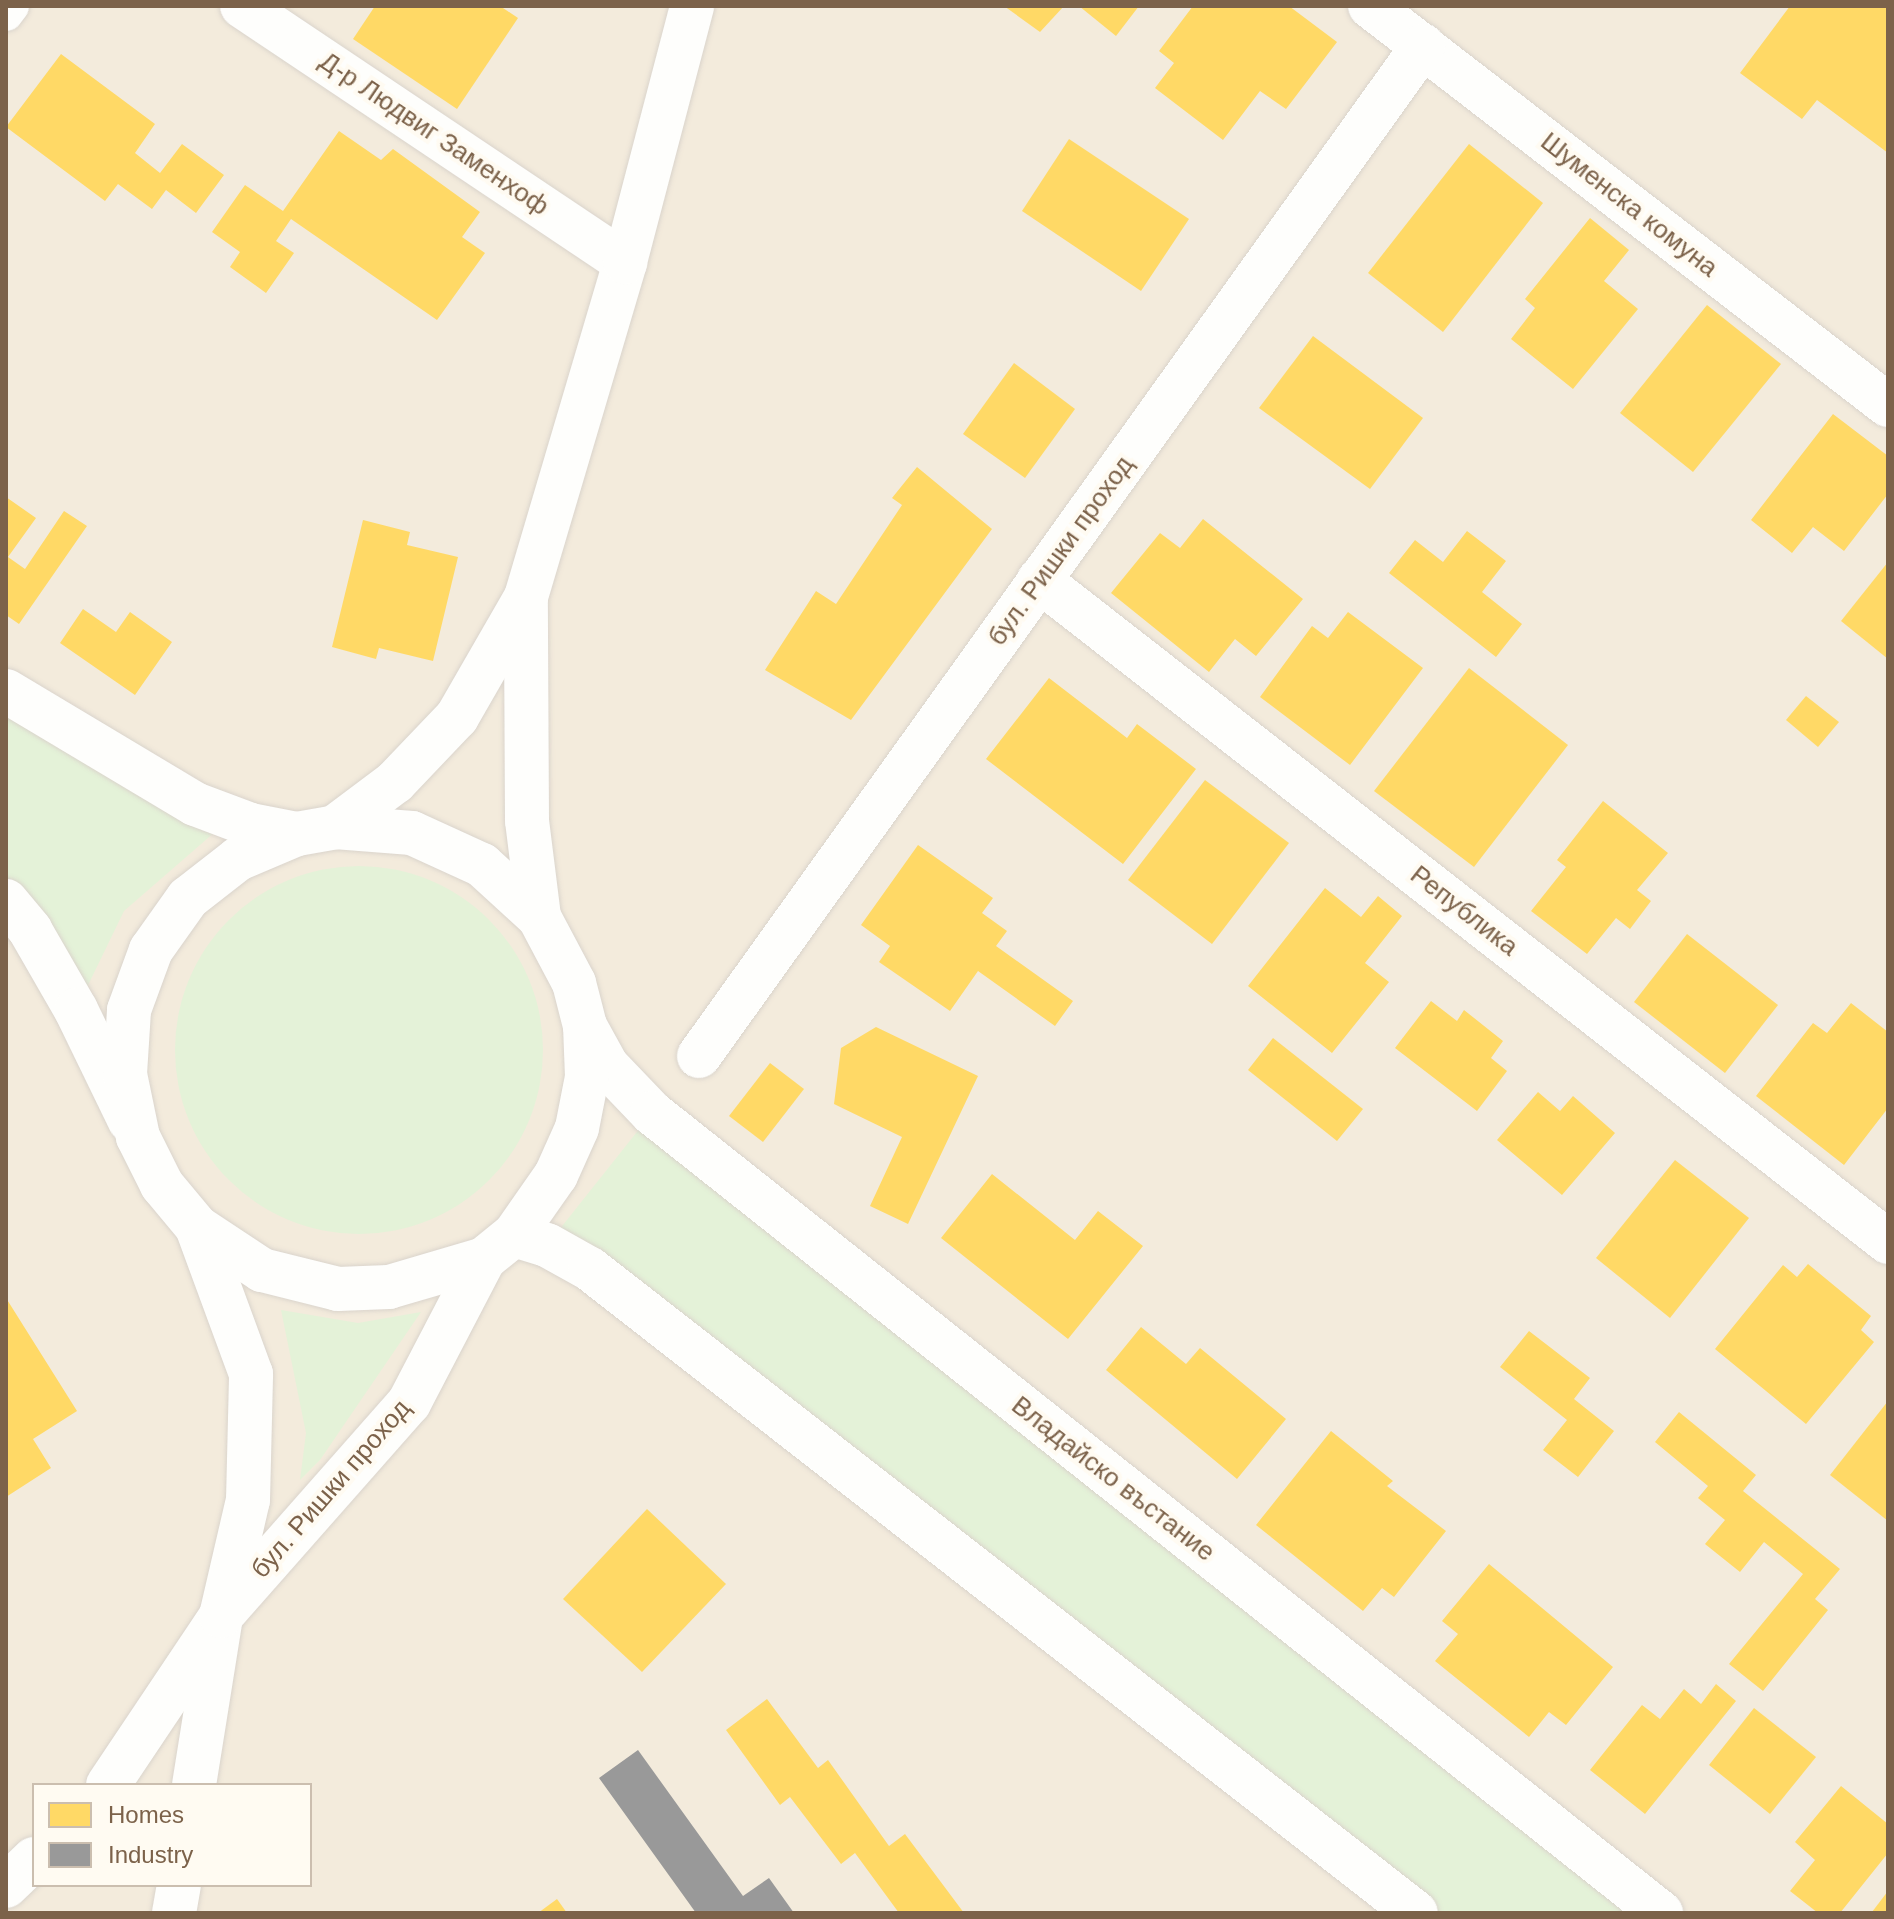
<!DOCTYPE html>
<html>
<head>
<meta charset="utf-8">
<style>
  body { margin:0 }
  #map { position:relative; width:1894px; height:1919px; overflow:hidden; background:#faf7ee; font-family:Helvetica,sans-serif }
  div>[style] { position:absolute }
  .residential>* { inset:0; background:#f3ebdc }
  .green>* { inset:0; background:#e4f2d8 }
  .round { border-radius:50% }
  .homes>* { inset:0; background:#ffd966 }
  .industry>* { inset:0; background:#999 }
  .roads { filter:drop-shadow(0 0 2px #dad4cc) drop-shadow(0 0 2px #dad4cc) }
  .service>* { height:34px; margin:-17px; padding:0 17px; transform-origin:17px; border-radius:17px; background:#fefefc }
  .minor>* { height:44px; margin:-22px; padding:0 22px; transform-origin:22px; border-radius:22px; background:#fefefc }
  .secondary>* { height:44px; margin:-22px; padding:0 22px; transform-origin:22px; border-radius:22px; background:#fefefc }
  span { translate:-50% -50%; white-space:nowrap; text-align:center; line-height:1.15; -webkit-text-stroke:8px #fffbf2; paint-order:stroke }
  .street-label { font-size:26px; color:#7c624a }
  .frame { position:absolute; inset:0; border:8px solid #7c624a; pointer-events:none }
  .legend { position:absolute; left:32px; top:1783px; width:280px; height:104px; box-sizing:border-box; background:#fffbf2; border:2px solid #cbbeaf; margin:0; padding:10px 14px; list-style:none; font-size:24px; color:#7c624a }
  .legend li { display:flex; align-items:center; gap:16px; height:40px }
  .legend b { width:40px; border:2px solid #cbbeaf }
</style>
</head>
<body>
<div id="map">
  <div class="residential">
    <i style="clip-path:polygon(evenodd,6px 6px,1888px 6px,1888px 1913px,6px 1913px,6px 6px,34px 1785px,310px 1785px,310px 1885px,34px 1885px,34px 1785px)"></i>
  </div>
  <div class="green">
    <i style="clip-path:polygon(6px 691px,231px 818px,124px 911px,76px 1010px,6px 901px)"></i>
    <i class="round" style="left:175px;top:866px;width:368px;height:368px"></i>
    <i style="clip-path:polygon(652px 1113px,1661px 1913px,1416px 1913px,547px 1245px)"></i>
    <i style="clip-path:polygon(281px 1310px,358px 1323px,421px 1312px,320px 1460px,300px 1480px,306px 1433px)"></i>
  </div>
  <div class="homes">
    <i style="clip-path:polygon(375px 6px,500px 6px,518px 18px,457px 109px,353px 39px)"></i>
    <i style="clip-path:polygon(1004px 6px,1064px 6px,1040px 32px)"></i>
    <i style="clip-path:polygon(1079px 6px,1139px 6px,1116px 36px)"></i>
    <i style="clip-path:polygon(1193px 6px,1289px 6px,1337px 42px,1286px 109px,1260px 91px,1223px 140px,1155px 88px,1174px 63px,1159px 51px)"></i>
    <i style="clip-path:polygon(1790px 6px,1888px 6px,1888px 153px,1817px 100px,1802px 119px,1740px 73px)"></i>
    <i style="clip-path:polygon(61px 54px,155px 124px,135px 153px,160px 173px,182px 144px,224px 175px,196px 213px,166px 190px,152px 209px,118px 184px,105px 201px,6px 127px)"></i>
    <i style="clip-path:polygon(339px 131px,381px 160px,393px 149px,480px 212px,462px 237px,485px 253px,437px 320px,291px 219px,276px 241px,294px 253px,266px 293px,230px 267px,240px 252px,212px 232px,245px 185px,283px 211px)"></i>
    <i style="clip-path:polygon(1069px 139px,1189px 219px,1141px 291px,1022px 211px)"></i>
    <i style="clip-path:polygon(1469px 144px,1543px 203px,1443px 332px,1368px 273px)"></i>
    <i style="clip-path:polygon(1590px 218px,1629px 250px,1604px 281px,1638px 309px,1573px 389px,1511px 339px,1535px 308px,1525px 299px)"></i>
    <i style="clip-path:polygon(1707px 305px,1781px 364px,1693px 472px,1620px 413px)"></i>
    <i style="clip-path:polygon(1313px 336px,1423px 418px,1370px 489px,1259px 408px)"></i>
    <i style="clip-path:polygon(1014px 363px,1075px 409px,1025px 478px,963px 434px)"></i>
    <i style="clip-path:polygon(1833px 414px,1888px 456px,1888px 494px,1844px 551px,1813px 527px,1792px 553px,1751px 520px)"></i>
    <i style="clip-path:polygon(917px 467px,992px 529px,851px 720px,765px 670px,816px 591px,836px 604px,902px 505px,892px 498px)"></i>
    <i style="clip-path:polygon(6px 497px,36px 518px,8px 557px,25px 569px,64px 511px,87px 526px,19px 624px,6px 615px)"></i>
    <i style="clip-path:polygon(1203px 519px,1303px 599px,1256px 656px,1235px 639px,1209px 672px,1111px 593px,1160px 533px,1180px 548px)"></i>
    <i style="clip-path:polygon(363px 520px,410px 532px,407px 545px,458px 557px,433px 661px,379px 648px,376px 659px,332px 647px)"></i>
    <i style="clip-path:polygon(1467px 531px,1506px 561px,1482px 592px,1522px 624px,1496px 657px,1389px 573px,1415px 540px,1443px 562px)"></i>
    <i style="clip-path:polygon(1888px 562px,1888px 659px,1841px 621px)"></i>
    <i style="clip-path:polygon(83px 609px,116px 632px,130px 612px,172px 642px,135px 695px,60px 643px)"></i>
    <i style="clip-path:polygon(1348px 612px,1423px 668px,1350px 765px,1260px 697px,1312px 626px,1328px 638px)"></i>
    <i style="clip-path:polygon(1469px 668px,1568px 745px,1474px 867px,1374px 791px)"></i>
    <i style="clip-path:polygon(1049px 678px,1127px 738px,1137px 724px,1196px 769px,1123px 864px,986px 759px)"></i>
    <i style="clip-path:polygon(1806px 696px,1839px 722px,1818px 747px,1786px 720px)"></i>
    <i style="clip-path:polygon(1205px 780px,1289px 843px,1212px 944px,1128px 880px)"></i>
    <i style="clip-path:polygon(1603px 801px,1668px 853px,1637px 890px,1651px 901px,1630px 929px,1616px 918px,1587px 954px,1531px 911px,1566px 867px,1557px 860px)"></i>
    <i style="clip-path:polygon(918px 845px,993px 898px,982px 913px,1007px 931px,996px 946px,1073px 1001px,1055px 1026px,978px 971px,950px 1011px,879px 962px,890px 946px,861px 925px)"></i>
    <i style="clip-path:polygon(1325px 888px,1361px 917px,1378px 896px,1402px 916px,1365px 963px,1389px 982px,1332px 1053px,1248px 986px)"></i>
    <i style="clip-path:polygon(1687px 934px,1778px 1005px,1725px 1073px,1634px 1002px)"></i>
    <i style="clip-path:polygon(1431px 1001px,1457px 1021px,1464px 1010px,1503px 1041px,1491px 1058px,1507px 1071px,1477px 1111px,1395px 1048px)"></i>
    <i style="clip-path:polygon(1851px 1003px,1888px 1032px,1888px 1108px,1844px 1165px,1756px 1096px,1813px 1023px,1827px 1033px)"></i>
    <i style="clip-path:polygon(876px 1027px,978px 1076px,908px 1224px,870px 1206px,902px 1137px,834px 1104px,841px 1048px)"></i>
    <i style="clip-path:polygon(1273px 1038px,1363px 1109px,1337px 1141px,1248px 1070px)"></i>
    <i style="clip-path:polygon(770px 1063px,804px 1089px,763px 1142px,729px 1116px)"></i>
    <i style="clip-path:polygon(1538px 1092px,1560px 1111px,1573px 1096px,1615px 1133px,1562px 1195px,1497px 1140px)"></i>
    <i style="clip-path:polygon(1675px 1160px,1749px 1218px,1670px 1318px,1596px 1258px)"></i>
    <i style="clip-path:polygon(992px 1174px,1075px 1240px,1098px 1211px,1143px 1246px,1068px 1339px,941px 1238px)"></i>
    <i style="clip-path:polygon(1808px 1264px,1871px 1316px,1861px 1330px,1874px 1342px,1806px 1424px,1715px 1349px,1783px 1265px,1797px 1277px)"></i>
    <i style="clip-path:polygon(6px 1298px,77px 1411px,33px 1439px,51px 1468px,6px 1497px)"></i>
    <i style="clip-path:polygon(1141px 1327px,1186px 1364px,1200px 1348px,1286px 1419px,1237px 1479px,1106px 1370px)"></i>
    <i style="clip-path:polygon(1529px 1331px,1590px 1378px,1574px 1399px,1614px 1431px,1578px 1477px,1543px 1450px,1567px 1420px,1500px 1367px)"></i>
    <i style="clip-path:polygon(1888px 1401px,1888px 1521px,1830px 1475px)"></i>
    <i style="clip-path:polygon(1679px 1412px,1756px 1475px,1743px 1491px,1840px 1569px,1815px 1599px,1828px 1610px,1763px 1691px,1729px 1664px,1803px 1574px,1764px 1542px,1740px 1572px,1705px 1544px,1725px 1520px,1698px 1498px,1708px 1486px,1655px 1442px)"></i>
    <i style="clip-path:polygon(1331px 1431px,1393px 1481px,1387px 1486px,1446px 1531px,1394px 1597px,1382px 1588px,1363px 1611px,1256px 1525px)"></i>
    <i style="clip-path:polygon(647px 1509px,726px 1584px,642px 1672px,563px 1599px)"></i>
    <i style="clip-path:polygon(1489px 1564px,1613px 1667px,1566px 1725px,1549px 1712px,1529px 1737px,1435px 1661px,1458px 1634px,1442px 1621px)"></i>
    <i style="clip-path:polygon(1716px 1684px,1736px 1701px,1645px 1814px,1590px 1770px,1642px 1705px,1660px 1719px,1684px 1689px,1701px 1704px)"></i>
    <i style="clip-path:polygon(767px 1699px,818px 1768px,828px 1760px,889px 1846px,905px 1834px,964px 1913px,899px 1913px,855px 1853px,841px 1864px,790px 1797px,780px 1805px,726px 1730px)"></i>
    <i style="clip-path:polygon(1754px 1708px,1816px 1757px,1770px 1814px,1709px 1765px)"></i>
    <i style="clip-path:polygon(1841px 1786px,1888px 1824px,1888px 1853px,1840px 1913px,1818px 1913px,1790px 1891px,1815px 1860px,1795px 1842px)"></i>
    <i style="clip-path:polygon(1888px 1891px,1888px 1913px,1873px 1913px,1872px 1912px)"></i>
    <i style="clip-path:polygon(557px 1899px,567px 1913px,538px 1913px)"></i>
  </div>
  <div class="industry">
    <i style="clip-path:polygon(638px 1750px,743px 1896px,769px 1878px,794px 1913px,696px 1913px,599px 1778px)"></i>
  </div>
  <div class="roads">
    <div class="service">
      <i style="left:6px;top:14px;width:10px;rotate:-53deg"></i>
    </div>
    <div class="minor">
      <i style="left:242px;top:6px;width:461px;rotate:33.8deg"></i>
      <i style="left:1370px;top:6px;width:654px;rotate:37.61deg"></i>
      <i style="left:1039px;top:580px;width:1077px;rotate:37.94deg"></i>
      <i style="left:6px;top:691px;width:220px;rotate:30.9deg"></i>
      <i style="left:195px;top:804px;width:60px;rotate:20.6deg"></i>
      <i style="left:251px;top:825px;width:47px;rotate:11.1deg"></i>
      <i style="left:6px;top:901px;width:38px;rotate:50deg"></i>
      <i style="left:30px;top:930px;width:92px;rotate:60.1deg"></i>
      <i style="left:76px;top:1010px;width:123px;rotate:64.1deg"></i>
      <i style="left:585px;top:1026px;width:46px;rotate:61.2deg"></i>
      <i style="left:607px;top:1066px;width:65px;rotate:46.2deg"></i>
      <i style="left:652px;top:1113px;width:1288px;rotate:38.41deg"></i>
      <i style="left:699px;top:1056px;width:1243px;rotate:-54.37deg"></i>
      <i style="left:514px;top:1235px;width:34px;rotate:17deg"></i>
      <i style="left:547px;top:1245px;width:49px;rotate:29.2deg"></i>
      <i style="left:590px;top:1269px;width:1047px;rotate:37.94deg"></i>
      <i style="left:194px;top:1785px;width:171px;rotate:-80.9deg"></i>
      <i style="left:174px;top:1913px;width:28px;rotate:-80deg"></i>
    </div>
    <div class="secondary">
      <i style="left:335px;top:827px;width:77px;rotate:4.5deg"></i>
      <i style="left:412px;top:833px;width:77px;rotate:24.6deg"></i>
      <i style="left:482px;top:865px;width:77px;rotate:42.4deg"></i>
      <i style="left:197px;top:1227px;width:78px;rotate:33.5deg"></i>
      <i style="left:262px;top:1270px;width:78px;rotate:14deg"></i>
      <i style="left:338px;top:1289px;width:51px;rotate:-2.2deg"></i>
      <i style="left:389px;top:1287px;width:99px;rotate:-16.4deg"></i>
      <i style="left:221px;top:1616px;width:119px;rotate:-76.9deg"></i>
      <i style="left:248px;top:1500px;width:126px;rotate:-88.6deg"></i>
      <i style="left:251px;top:1374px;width:157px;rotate:-110.2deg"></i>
      <i style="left:197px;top:1227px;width:55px;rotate:-129.8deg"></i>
      <i style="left:162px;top:1185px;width:54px;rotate:-116.6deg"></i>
      <i style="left:138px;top:1137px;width:64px;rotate:-101.7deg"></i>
      <i style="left:125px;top:1074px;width:64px;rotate:-86.4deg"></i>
      <i style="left:129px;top:1010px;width:64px;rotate:-69.9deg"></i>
      <i style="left:151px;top:950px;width:64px;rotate:-54.6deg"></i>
      <i style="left:188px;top:898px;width:63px;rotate:-38deg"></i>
      <i style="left:238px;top:859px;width:64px;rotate:-23deg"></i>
      <i style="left:297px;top:834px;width:39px;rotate:-10deg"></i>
      <i style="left:335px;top:827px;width:75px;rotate:-36.9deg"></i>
      <i style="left:395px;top:782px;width:90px;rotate:-46.4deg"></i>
      <i style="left:457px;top:717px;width:138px;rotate:-60.1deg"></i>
      <i style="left:526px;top:597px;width:349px;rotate:-73.5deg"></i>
      <i style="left:625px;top:262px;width:265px;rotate:-75.3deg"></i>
      <i style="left:108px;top:1785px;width:203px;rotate:-56.2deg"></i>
      <i style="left:221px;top:1616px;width:284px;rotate:-48.6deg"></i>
      <i style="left:409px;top:1403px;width:162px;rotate:-62.5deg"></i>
      <i style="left:484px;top:1259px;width:38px;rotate:-39deg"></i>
      <i style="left:514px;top:1235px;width:73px;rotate:-55deg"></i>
      <i style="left:556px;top:1175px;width:51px;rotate:-65.9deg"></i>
      <i style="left:577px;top:1128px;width:52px;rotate:-78.9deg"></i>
      <i style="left:587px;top:1077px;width:51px;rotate:-92.2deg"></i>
      <i style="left:585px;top:1026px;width:44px;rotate:-104.3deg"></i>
      <i style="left:574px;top:983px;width:75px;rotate:-117.9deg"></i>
      <i style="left:539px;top:917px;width:97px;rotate:-97.1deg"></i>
      <i style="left:527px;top:821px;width:222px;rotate:-90.3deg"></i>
      <i style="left:6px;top:1886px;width:39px;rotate:-44deg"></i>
    </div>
  </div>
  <div class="street-label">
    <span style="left:434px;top:134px;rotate:34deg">Д-р Людвиг Заменхоф</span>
    <span style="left:1629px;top:205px;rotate:38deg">Шуменска комуна</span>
    <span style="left:1061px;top:551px;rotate:-54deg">бул. Ришки проход</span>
    <span style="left:1464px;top:911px;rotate:38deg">Република</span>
    <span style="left:1113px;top:1479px;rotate:38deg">Владайско въстание</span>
    <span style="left:331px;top:1489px;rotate:-49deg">бул. Ришки проход</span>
  </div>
  <div class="frame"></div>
  <ul class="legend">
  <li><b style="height:22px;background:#ffd966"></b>Homes</li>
  <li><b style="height:22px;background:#999"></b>Industry</li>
  </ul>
</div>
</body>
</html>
